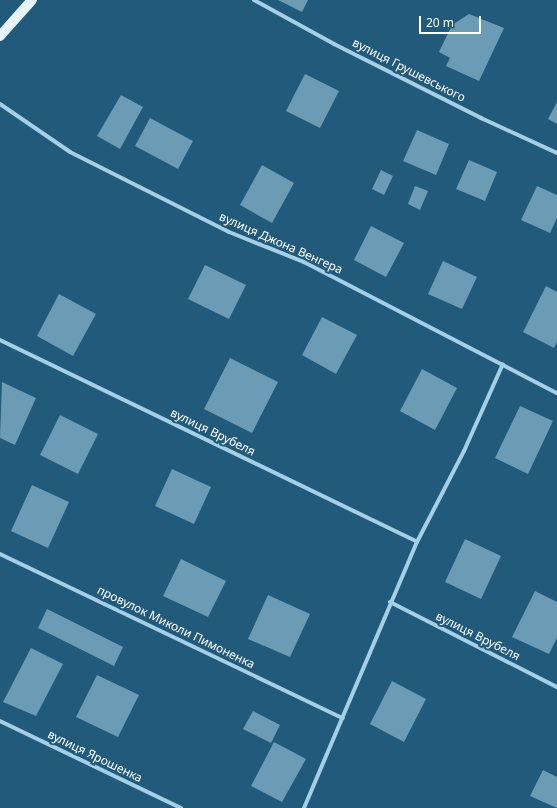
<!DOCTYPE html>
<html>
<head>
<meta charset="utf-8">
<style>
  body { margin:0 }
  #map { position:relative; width:557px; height:808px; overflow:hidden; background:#215a7b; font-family:"Noto Sans",sans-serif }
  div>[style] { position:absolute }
  .building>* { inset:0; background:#6b9bb5 }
  .minor>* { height:4px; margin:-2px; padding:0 2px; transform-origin:2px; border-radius:2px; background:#a4cfe6 }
  .primary>* { height:10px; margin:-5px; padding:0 5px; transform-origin:5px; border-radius:5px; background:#e5f3fd }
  span { translate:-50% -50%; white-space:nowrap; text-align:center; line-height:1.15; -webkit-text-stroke:4px #215a7b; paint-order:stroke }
  .street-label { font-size:12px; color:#fff }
  .scale { position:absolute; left:419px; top:16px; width:62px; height:18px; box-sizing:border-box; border:2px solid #fff; border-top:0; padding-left:5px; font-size:12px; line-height:14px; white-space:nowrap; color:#fff; -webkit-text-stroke:3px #215a7b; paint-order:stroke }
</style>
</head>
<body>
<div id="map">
  <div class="building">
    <i style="clip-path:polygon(278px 0,308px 0,302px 12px)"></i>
    <i style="clip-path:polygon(469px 14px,504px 28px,479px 81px,446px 66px,450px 58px,439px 52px,452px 25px)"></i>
    <i style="clip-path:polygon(305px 74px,339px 91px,320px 128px,286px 111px)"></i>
    <i style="clip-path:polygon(121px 95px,143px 107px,120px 149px,97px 136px)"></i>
    <i style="clip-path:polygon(557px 102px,557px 124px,548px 119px)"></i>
    <i style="clip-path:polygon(150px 118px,193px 141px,178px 169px,135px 146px)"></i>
    <i style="clip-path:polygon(417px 130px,449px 144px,436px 175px,403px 161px)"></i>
    <i style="clip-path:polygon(469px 160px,497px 172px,485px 201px,456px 189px)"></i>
    <i style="clip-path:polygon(262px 165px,294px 183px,272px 223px,240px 205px)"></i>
    <i style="clip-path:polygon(381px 170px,393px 176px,384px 195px,372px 189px)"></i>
    <i style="clip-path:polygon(415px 186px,428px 191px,420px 210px,408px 204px)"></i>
    <i style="clip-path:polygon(537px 186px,557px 195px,557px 218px,550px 233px,521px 220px)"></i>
    <i style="clip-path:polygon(371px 226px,404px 243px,386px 277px,354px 260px)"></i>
    <i style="clip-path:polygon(443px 261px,477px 277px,462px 309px,428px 294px)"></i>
    <i style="clip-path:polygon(205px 265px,246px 285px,229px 319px,188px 299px)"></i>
    <i style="clip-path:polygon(546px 286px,557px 292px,557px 342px,554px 348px,523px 332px)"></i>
    <i style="clip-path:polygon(59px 294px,96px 314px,73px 356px,37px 336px)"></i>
    <i style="clip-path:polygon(322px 317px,357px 335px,336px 374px,302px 355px)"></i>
    <i style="clip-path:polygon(230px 358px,278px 382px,252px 433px,204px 409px)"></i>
    <i style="clip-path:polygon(422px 369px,457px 388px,435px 430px,400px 411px)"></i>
    <i style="clip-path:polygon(2px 382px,36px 398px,15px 445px,0 438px)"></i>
    <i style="clip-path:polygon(520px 406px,553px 421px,528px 474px,495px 458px)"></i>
    <i style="clip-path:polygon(60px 415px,98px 434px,78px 474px,40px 455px)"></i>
    <i style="clip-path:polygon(172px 469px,211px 487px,194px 524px,155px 506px)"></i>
    <i style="clip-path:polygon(32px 485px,69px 502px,48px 548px,11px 531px)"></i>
    <i style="clip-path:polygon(465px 539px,501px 556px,481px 599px,445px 582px)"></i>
    <i style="clip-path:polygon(181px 559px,226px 581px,208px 617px,163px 596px)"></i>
    <i style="clip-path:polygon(535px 591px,557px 602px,557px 638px,549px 654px,512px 637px)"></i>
    <i style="clip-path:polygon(268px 595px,310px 614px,290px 657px,248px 639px)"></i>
    <i style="clip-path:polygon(47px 609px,123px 647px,114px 666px,38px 628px)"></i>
    <i style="clip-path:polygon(31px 648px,63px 664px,36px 716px,3px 702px)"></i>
    <i style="clip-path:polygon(97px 675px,139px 695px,118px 737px,76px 717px)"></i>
    <i style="clip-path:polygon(392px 681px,426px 699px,404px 742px,370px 724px)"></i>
    <i style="clip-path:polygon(253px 711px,280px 725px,271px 743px,243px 729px)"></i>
    <i style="clip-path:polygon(274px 742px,306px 759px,282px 802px,251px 786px)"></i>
    <i style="clip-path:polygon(543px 770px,557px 777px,557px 808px,530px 796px)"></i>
  </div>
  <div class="minor">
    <i style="left:254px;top:0;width:91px;rotate:28.8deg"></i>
    <i style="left:334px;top:44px;width:165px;rotate:26.7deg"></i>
    <i style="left:481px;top:118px;width:84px;rotate:24.7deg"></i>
    <i style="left:0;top:104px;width:85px;rotate:34.4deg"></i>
    <i style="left:70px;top:152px;width:178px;rotate:26.7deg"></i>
    <i style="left:229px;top:232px;width:81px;rotate:21.8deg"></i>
    <i style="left:304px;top:262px;width:285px;rotate:27.4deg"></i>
    <i style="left:0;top:340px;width:463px;rotate:25.8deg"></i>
    <i style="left:0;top:554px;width:380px;rotate:25.6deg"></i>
    <i style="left:390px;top:602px;width:187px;rotate:27deg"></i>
    <i style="left:0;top:721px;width:201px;rotate:25.7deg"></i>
    <i style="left:304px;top:808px;width:289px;rotate:-67deg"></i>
    <i style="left:417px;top:542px;width:102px;rotate:-62.7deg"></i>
    <i style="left:464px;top:451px;width:95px;rotate:-65.9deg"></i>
  </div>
  <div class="primary">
    <i style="left:0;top:36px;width:48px;rotate:-48.4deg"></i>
  </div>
  <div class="street-label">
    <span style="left:409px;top:70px;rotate:27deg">вулиця Грушевського</span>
    <span style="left:281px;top:243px;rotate:24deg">вулиця Джона Венгера</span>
    <span style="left:213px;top:432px;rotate:26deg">вулиця Врубеля</span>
    <span style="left:176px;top:627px;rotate:26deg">провулок Миколи Пимоненка</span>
    <span style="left:478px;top:636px;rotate:27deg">вулиця Врубеля</span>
    <span style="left:95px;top:756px;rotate:26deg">вулиця Ярошенка</span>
  </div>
  <div class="scale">20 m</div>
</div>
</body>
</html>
